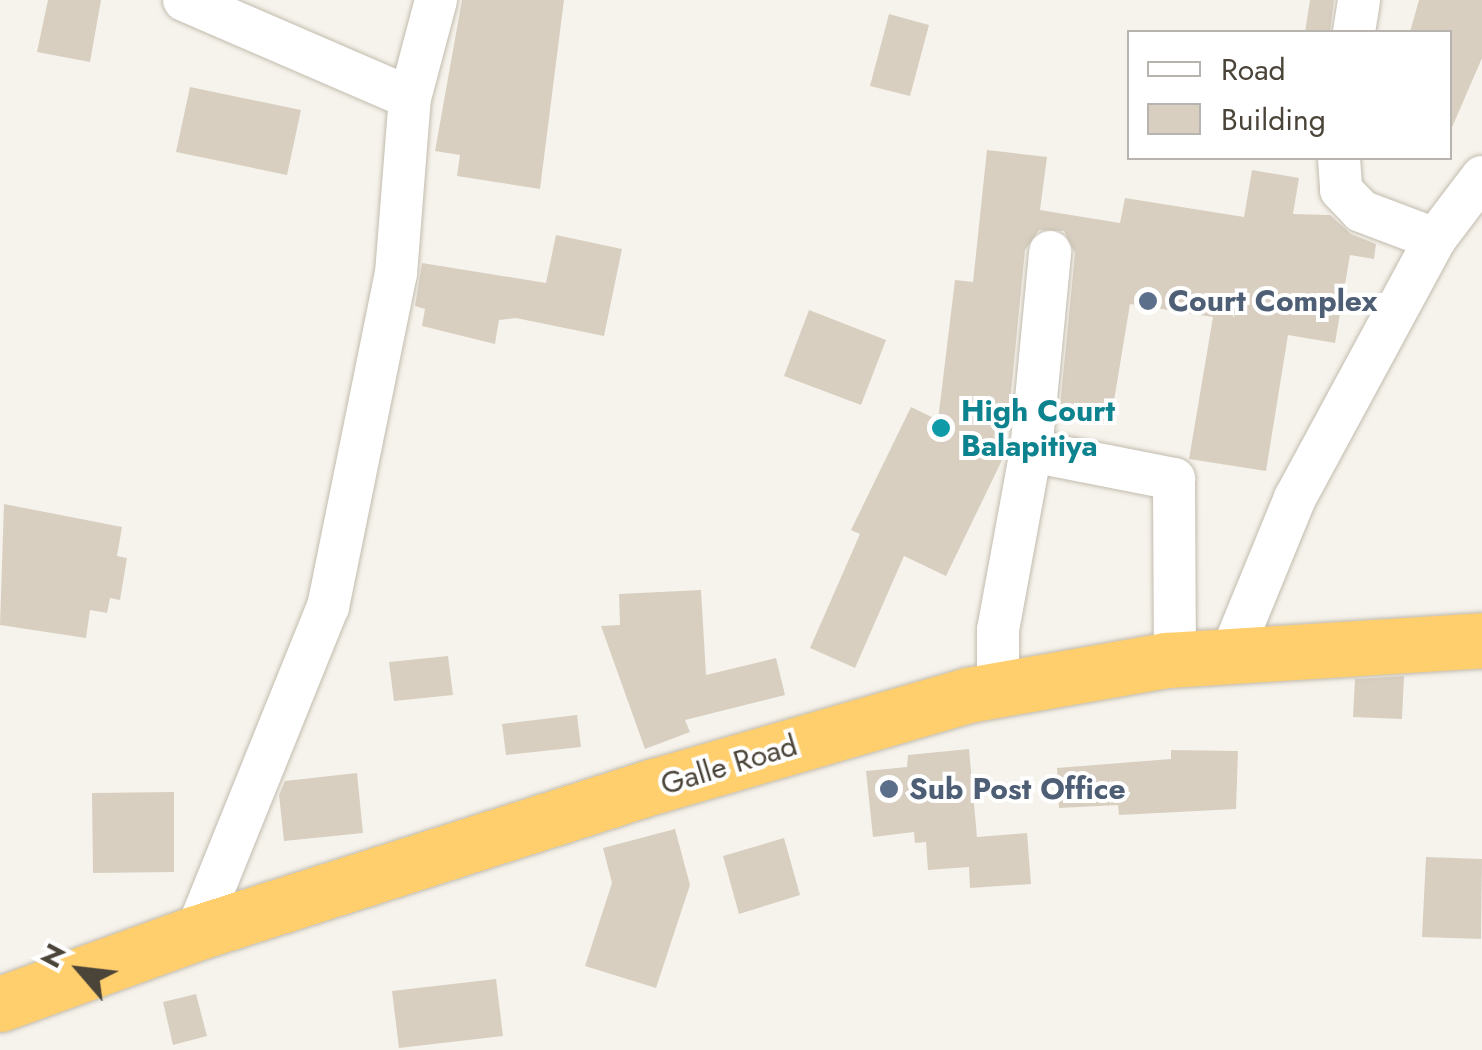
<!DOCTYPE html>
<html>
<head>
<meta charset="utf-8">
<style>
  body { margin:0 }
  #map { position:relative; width:1482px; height:1050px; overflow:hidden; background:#f6f3ec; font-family:Jost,sans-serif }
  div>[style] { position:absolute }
  .building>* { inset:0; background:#d8cfc1 }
  .roads { filter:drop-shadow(0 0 2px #c2bbae) drop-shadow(0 0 2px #c2bbae) }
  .minor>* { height:42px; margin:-21px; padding:0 21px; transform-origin:21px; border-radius:21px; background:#fff }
  .highway>* { height:55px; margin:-27.5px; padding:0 27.5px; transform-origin:27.5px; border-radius:27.5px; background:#ffcf6e }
  .dots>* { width:28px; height:28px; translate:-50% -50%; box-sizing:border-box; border:5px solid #fff; border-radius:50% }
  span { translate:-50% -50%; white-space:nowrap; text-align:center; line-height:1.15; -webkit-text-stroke:8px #fff; paint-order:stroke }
  .service-label { font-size:30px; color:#4e5e75; font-weight:700 }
  .left { translate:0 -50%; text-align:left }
  .culture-label { font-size:30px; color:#0d838f; font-weight:700 }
  .street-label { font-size:30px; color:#4b4439 }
  .legend { position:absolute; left:1127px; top:30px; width:325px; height:130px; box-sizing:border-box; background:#fff; border:2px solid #b7b4b0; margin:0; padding:12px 18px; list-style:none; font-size:30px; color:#4b4439 }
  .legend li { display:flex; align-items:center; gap:20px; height:50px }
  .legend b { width:50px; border:2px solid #b7b4b0 }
  .north { position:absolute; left:30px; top:920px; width:100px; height:100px; -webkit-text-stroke:8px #fff; paint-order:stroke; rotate:298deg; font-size:28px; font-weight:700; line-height:40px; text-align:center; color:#4b4439 }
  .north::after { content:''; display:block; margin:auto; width:35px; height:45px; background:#4b4439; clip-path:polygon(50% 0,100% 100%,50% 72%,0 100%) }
</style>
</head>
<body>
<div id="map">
  <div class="building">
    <i style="clip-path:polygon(48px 0,101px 0,90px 62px,37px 52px)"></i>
    <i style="clip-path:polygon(462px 0,564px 0,540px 189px,457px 176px,460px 155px,435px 151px)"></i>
    <i style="clip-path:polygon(1310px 0,1334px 0,1330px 32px,1305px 32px)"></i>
    <i style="clip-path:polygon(1419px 0,1482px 0,1482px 58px,1450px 132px,1450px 32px,1410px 32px)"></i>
    <i style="clip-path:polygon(889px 14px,929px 25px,910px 96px,870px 86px)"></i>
    <i style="clip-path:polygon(190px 87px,301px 110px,287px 175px,176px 152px)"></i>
    <i style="clip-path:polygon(987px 150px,1047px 157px,1040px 210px,1120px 223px,1125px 198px,1244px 217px,1252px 170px,1299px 178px,1293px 214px,1330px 215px,1351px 234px,1376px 244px,1374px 259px,1350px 255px,1335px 343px,1288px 335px,1266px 471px,1189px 459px,1213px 317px,1130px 304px,1110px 425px,1059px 417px,1075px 253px,1064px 231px,1039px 230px,1025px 250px,1005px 454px,946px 576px,904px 556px,855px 668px,810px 648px,860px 534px,851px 530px,911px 407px,938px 420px,955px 280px,973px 282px)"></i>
    <i style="clip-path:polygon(556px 235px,622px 249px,604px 336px,516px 318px,499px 320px,495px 344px,422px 326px,425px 309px,415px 306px,422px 263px,546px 283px)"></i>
    <i style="clip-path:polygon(809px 310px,886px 340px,861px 405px,784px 376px)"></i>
    <i style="clip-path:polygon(4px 504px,122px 527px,117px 556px,127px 558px,120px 600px,110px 598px,107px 613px,90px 610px,86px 638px,0 625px)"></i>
    <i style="clip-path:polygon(701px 590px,706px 675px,776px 658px,785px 695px,685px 720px,690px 732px,645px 749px,601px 626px,620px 625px,619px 594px)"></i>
    <i style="clip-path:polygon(448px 656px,453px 695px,394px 701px,389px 662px)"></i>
    <i style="clip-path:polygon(1404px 676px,1402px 719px,1353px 717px,1355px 679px)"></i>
    <i style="clip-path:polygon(577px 715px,581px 747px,506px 755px,502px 724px)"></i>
    <i style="clip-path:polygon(969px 749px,977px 837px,1027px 833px,1031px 884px,970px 888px,969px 867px,928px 870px,926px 842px,915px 843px,914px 832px,873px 837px,866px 771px,907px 767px,908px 755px)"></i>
    <i style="clip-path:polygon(1171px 750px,1238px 751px,1236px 809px,1119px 815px,1118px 805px,1059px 808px,1057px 768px,1171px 759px)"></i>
    <i style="clip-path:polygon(357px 773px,363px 833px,284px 841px,279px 795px,285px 781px)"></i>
    <i style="clip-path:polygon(174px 792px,174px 872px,93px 873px,92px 793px)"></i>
    <i style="clip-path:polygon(675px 829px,690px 885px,656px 988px,585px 966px,612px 883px,603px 848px)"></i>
    <i style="clip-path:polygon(784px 838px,800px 895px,739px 914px,723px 856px)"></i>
    <i style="clip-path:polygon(1426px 857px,1482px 859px,1481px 939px,1422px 937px)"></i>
    <i style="clip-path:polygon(496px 979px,503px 1036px,399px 1048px,392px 991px)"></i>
    <i style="clip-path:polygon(196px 994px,207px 1036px,173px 1045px,163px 1002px)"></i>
  </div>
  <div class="roads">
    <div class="minor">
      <i style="left:184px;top:0;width:246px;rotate:23.4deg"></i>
      <i style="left:1354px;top:32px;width:32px;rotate:-81deg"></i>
      <i style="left:1339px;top:158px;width:32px;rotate:86deg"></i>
      <i style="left:1341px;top:190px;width:29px;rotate:46deg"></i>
      <i style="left:1361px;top:211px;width:79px;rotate:20.7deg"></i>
      <i style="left:1031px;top:451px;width:200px;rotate:-84.5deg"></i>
      <i style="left:1231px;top:654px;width:169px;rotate:-67.7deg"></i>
      <i style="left:1295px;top:498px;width:294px;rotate:-61.6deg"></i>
      <i style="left:1435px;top:239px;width:78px;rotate:-52.8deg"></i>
      <i style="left:998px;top:689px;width:59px;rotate:-90deg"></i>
      <i style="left:998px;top:630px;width:182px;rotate:-79.6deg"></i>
      <i style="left:1031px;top:451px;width:146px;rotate:11.1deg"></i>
      <i style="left:1174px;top:479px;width:180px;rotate:89.7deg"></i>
      <i style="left:196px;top:933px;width:352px;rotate:-68deg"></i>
      <i style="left:328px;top:607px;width:340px;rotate:-78.5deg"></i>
      <i style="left:396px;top:274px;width:177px;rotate:-85.5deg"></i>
      <i style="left:410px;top:98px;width:101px;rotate:-75.1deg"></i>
    </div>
    <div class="highway">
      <i style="left:0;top:1004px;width:208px;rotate:-19.9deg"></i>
      <i style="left:196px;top:933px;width:482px;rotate:-17.8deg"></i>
      <i style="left:655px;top:786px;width:326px;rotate:-16.2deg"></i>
      <i style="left:968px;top:695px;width:202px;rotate:-10deg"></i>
      <i style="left:1167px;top:660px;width:316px;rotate:-3.6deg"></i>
    </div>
  </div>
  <div class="dots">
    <i style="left:1148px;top:301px;background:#5c6f8a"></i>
    <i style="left:941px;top:428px;background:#0f9aa8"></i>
    <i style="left:889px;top:789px;background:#5c6f8a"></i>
  </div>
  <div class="service-label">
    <span class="left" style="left:1168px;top:301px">Court Complex</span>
    <span class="left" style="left:909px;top:789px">Sub Post Office</span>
  </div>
  <div class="culture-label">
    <span class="left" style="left:961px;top:428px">High Court<br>Balapitiya</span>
  </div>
  <div class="street-label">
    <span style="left:729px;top:765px;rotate:-17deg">Galle Road</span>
  </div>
  <ul class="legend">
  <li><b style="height:12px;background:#fff"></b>Road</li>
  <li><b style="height:28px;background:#d8cfc1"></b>Building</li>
  </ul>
  <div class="north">N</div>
</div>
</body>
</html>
